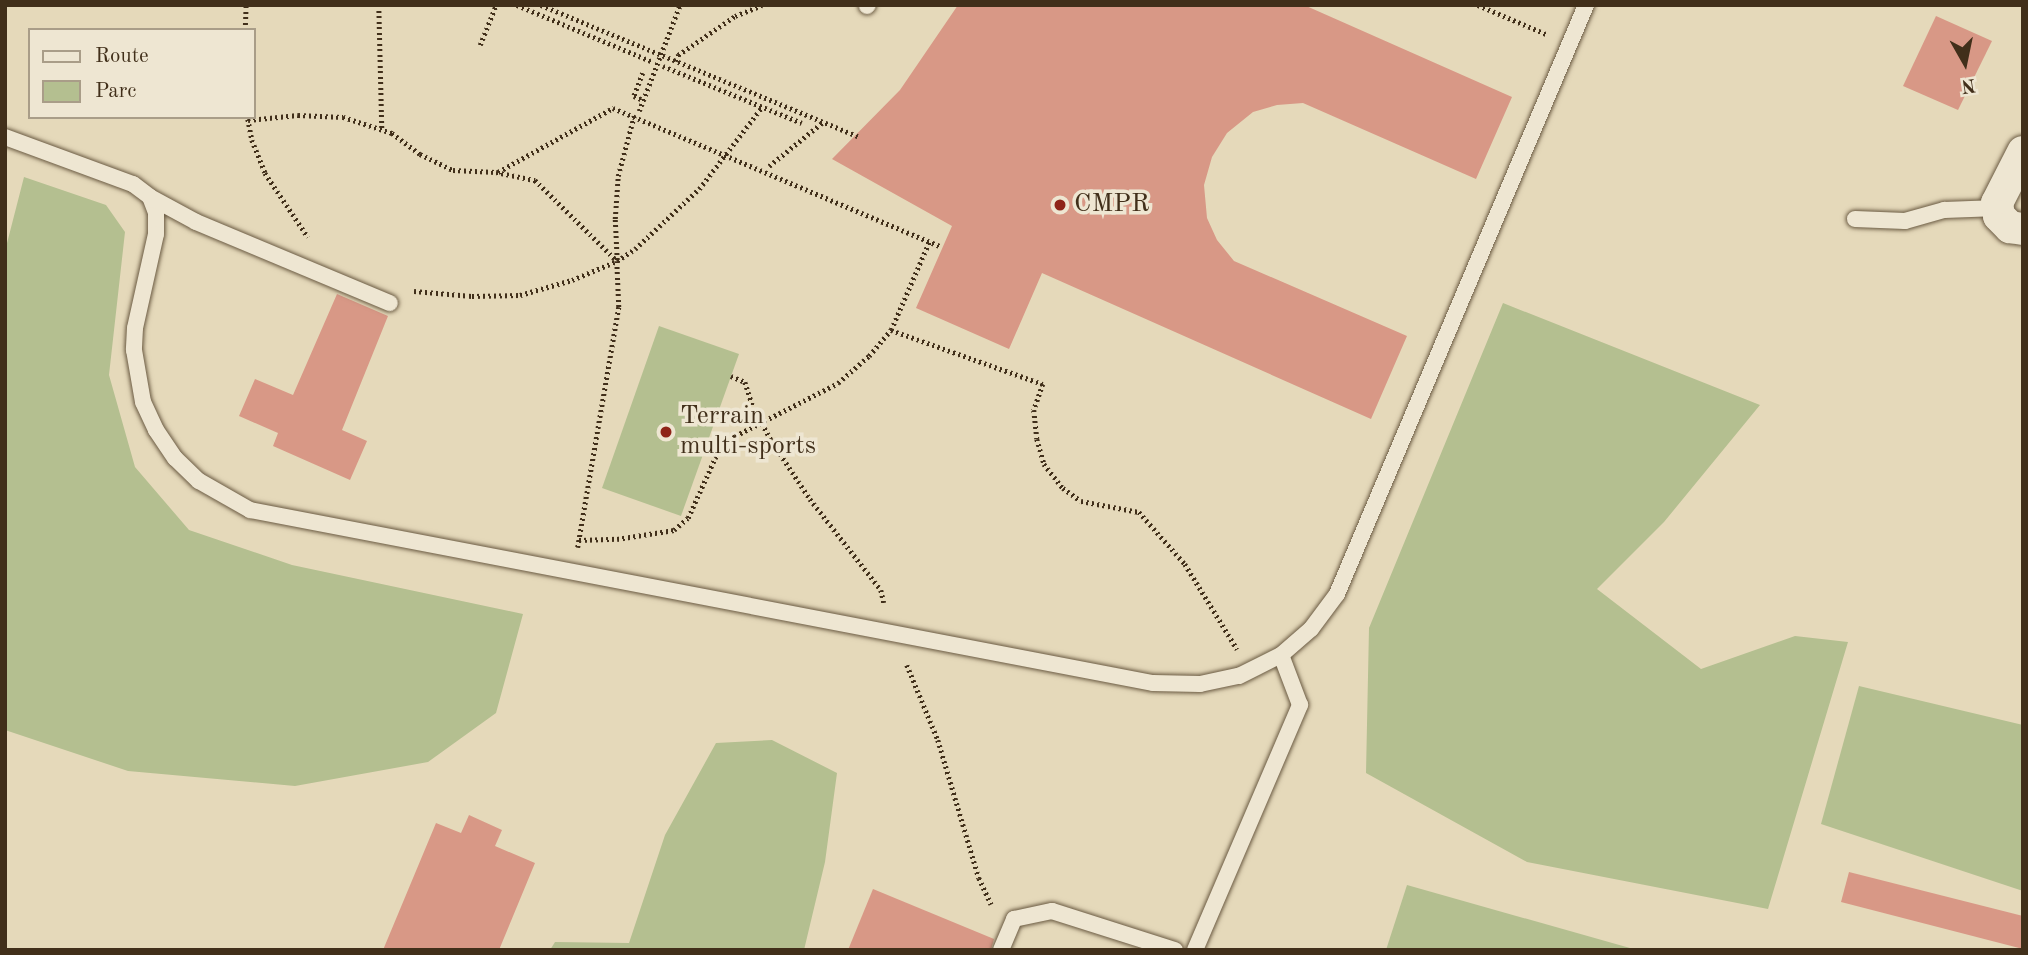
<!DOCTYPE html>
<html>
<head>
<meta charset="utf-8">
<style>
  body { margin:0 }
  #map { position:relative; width:2028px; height:955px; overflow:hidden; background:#e5d9ba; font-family:"Old Standard TT",serif }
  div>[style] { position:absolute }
  .green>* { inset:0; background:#b4bf90 }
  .building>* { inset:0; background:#d89886 }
  .path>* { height:4.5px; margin-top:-2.25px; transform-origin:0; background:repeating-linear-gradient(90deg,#412f1a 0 2px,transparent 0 5.5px) }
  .roads { filter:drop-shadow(0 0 2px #6a5a42) drop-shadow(0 0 2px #6a5a42) }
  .lane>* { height:16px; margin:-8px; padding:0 8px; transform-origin:8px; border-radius:8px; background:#eee6d2 }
  .street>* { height:32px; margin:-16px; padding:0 16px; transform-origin:16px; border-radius:16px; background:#eee6d2 }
  .dots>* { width:19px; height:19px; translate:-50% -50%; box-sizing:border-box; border:4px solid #eee6d2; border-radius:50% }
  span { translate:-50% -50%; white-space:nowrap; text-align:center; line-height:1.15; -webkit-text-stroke:7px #eee6d2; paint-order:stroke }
  .poi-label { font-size:26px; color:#412f1a }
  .left { translate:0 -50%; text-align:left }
  .frame { position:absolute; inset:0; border:7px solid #412f1a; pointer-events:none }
  .legend { position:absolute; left:28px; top:28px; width:228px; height:91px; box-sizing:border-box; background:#eee6d2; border:2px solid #a99d88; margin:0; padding:9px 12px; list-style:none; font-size:21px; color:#412f1a }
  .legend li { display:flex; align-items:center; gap:14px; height:35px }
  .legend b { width:35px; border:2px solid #a99d88 }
  .north { position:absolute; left:1930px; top:28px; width:70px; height:70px; -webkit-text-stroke:5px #eee6d2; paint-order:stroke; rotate:171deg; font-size:19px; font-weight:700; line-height:28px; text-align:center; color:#412f1a }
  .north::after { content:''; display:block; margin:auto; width:24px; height:32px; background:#412f1a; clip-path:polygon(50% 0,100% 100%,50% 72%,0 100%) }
</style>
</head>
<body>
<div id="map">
  <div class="green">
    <i style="clip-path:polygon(24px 177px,106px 205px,125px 232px,109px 375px,135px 467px,189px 530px,292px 565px,523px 614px,496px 713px,428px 762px,295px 786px,128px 771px,5px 730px,5px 251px)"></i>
    <i style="clip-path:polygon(1503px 303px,1760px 405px,1664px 522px,1597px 589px,1701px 669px,1795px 636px,1848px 642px,1768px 909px,1527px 862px,1366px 773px,1369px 628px)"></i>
    <i style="clip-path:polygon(659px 326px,739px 354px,681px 516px,602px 488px)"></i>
    <i style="clip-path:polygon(1859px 686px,2023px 725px,2023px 891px,1821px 824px)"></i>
    <i style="clip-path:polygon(772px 740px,837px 773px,825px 862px,804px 950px,550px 950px,555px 942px,629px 943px,665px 835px,716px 743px)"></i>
    <i style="clip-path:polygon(1407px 885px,1637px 950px,1386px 950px)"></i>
  </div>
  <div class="building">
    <i style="clip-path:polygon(958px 5px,1304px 5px,1512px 97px,1476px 179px,1303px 103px,1277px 105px,1253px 112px,1227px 133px,1212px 157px,1204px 185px,1207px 218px,1217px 240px,1234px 261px,1407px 336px,1371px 419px,1042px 273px,1009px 349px,916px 308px,952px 226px,832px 159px,900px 90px)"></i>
    <i style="clip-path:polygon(1936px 16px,1992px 41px,1958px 110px,1903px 86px)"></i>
    <i style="clip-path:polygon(337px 294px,388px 316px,342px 430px,367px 441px,350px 480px,273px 446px,278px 433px,239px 416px,255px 379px,293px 395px)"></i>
    <i style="clip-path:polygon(469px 815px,502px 830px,495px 846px,535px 863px,499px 950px,383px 950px,436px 823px,461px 833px)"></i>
    <i style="clip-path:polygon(1849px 872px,2023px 916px,2023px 949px,1841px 902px)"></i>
    <i style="clip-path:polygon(873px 889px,994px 939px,991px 950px,848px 950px)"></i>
  </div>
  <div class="path">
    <i style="left:379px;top:5px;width:124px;rotate:88.6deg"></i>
    <i style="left:517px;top:5px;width:147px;rotate:22.7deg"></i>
    <i style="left:541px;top:5px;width:343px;rotate:22.5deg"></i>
    <i style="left:1478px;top:5px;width:74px;rotate:23.1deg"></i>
    <i style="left:245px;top:30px;width:25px;rotate:-88deg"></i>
    <i style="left:480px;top:45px;width:43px;rotate:-68.2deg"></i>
    <i style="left:675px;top:61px;width:7px;rotate:-63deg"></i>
    <i style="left:678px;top:55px;width:69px;rotate:-34.4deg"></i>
    <i style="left:735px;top:16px;width:29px;rotate:-22deg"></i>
    <i style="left:663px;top:66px;width:150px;rotate:22.3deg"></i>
    <i style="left:643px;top:73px;width:25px;rotate:111deg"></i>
    <i style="left:634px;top:96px;width:10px;rotate:24deg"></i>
    <i style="left:639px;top:111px;width:114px;rotate:-68.9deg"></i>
    <i style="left:248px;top:119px;width:21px;rotate:79deg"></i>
    <i style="left:252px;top:140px;width:35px;rotate:68deg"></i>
    <i style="left:265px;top:173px;width:77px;rotate:56.1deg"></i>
    <i style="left:248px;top:120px;width:50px;rotate:-5.7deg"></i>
    <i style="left:298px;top:115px;width:45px;rotate:2.5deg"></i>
    <i style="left:343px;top:117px;width:52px;rotate:18.1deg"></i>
    <i style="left:392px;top:133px;width:35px;rotate:37deg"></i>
    <i style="left:420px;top:154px;width:37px;rotate:26deg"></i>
    <i style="left:453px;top:170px;width:43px;rotate:2.7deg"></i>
    <i style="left:496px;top:172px;width:40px;rotate:12deg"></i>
    <i style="left:535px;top:180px;width:115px;rotate:44.6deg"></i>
    <i style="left:617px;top:261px;width:46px;rotate:87.5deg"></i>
    <i style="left:619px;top:307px;width:244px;rotate:99.7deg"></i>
    <i style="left:769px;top:166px;width:70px;rotate:-39.2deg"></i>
    <i style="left:498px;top:172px;width:132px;rotate:-29.1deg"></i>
    <i style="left:613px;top:108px;width:357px;rotate:22.9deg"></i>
    <i style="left:617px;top:260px;width:41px;rotate:-92.8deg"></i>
    <i style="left:615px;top:219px;width:43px;rotate:-86deg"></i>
    <i style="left:618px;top:176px;width:62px;rotate:-75.1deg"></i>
    <i style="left:414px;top:291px;width:58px;rotate:4.9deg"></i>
    <i style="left:472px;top:296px;width:48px;rotate:-1.2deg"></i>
    <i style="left:520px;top:295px;width:54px;rotate:-16.1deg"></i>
    <i style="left:572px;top:280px;width:49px;rotate:-22.9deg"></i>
    <i style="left:617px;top:261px;width:22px;rotate:-34deg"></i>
    <i style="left:635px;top:249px;width:88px;rotate:-43.2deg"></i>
    <i style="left:699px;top:189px;width:103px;rotate:-52.5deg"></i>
    <i style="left:891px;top:330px;width:161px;rotate:19.6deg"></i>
    <i style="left:1043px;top:384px;width:28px;rotate:109deg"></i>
    <i style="left:1034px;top:410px;width:29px;rotate:84deg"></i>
    <i style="left:1037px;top:439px;width:26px;rotate:74deg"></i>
    <i style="left:1044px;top:464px;width:31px;rotate:52deg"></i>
    <i style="left:1063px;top:488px;width:22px;rotate:36deg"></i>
    <i style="left:1081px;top:501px;width:59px;rotate:10.7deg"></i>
    <i style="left:1139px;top:512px;width:69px;rotate:48.5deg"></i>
    <i style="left:1185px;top:564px;width:100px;rotate:58.5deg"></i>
    <i style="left:731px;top:376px;width:15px;rotate:23deg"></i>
    <i style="left:745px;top:382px;width:28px;rotate:72deg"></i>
    <i style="left:754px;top:409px;width:35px;rotate:61deg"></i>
    <i style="left:771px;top:440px;width:71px;rotate:56.5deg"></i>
    <i style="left:810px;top:499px;width:115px;rotate:52deg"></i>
    <i style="left:881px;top:590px;width:13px;rotate:77deg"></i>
    <i style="left:579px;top:540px;width:38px;rotate:-2deg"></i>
    <i style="left:617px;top:539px;width:58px;rotate:-9deg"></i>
    <i style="left:674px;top:530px;width:18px;rotate:-41deg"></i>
    <i style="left:688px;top:518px;width:66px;rotate:-65.8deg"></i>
    <i style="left:715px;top:458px;width:30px;rotate:-48deg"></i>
    <i style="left:735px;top:436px;width:116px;rotate:-27.2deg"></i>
    <i style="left:838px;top:383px;width:41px;rotate:-41.1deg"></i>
    <i style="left:869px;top:356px;width:34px;rotate:-50deg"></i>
    <i style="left:891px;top:330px;width:96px;rotate:-66.6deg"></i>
    <i style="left:907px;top:665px;width:81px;rotate:67.5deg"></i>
    <i style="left:938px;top:740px;width:144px;rotate:73.5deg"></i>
    <i style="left:979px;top:878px;width:29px;rotate:65deg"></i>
  </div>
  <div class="roads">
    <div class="lane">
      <i style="left:867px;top:6px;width:1px;rotate:-45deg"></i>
      <i style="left:5px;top:137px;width:136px;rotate:20.2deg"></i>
      <i style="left:133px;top:184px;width:21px;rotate:37deg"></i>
      <i style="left:150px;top:197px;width:17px;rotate:69deg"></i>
      <i style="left:156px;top:213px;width:21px;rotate:90deg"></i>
      <i style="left:156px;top:234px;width:96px;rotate:102.6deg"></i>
      <i style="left:135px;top:328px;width:22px;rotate:93deg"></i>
      <i style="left:134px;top:350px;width:53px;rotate:80.2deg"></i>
      <i style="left:143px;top:402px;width:31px;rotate:65deg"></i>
      <i style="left:156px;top:430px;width:34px;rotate:56deg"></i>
      <i style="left:175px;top:458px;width:33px;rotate:44deg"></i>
      <i style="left:199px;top:481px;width:59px;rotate:29.6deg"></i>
      <i style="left:250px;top:510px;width:919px;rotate:10.85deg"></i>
      <i style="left:1153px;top:683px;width:47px;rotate:1.2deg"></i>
      <i style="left:1200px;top:684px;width:40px;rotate:-12deg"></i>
      <i style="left:1239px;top:676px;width:47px;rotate:-26.6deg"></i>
      <i style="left:1281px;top:655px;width:40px;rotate:-41deg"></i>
      <i style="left:1311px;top:629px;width:44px;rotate:-53.4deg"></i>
      <i style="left:1337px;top:594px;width:639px;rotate:-67.08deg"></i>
      <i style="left:150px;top:197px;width:52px;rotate:28.5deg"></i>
      <i style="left:196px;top:222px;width:210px;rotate:22.7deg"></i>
      <i style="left:1855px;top:219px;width:50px;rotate:2.3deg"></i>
      <i style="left:1905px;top:221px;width:41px;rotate:-15.8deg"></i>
      <i style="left:1944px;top:210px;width:54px;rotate:-2.1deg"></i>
      <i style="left:1001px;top:950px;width:34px;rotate:-67deg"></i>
      <i style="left:1014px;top:919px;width:39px;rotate:-12deg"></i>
      <i style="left:1052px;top:911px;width:129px;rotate:17.6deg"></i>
      <i style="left:1195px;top:950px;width:267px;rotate:-66.8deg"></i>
      <i style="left:1300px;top:705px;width:53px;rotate:-110.8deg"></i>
    </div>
    <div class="street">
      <i style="left:2023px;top:152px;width:57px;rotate:117deg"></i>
      <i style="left:1997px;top:203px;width:13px;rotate:81deg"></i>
      <i style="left:1999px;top:216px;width:16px;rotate:45deg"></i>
      <i style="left:2010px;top:227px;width:13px;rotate:9deg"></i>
    </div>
  </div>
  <div class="dots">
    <i style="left:1060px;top:205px;background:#8f2418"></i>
    <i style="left:666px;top:432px;background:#8f2418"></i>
  </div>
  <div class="poi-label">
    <span class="left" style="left:1074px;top:205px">CMPR</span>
    <span class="left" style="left:680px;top:432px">Terrain<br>multi-sports</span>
  </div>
  <div class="frame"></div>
  <ul class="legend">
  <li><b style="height:9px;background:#eee6d2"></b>Route</li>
  <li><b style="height:19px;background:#b4bf90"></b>Parc</li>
  </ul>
  <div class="north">N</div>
</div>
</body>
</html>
